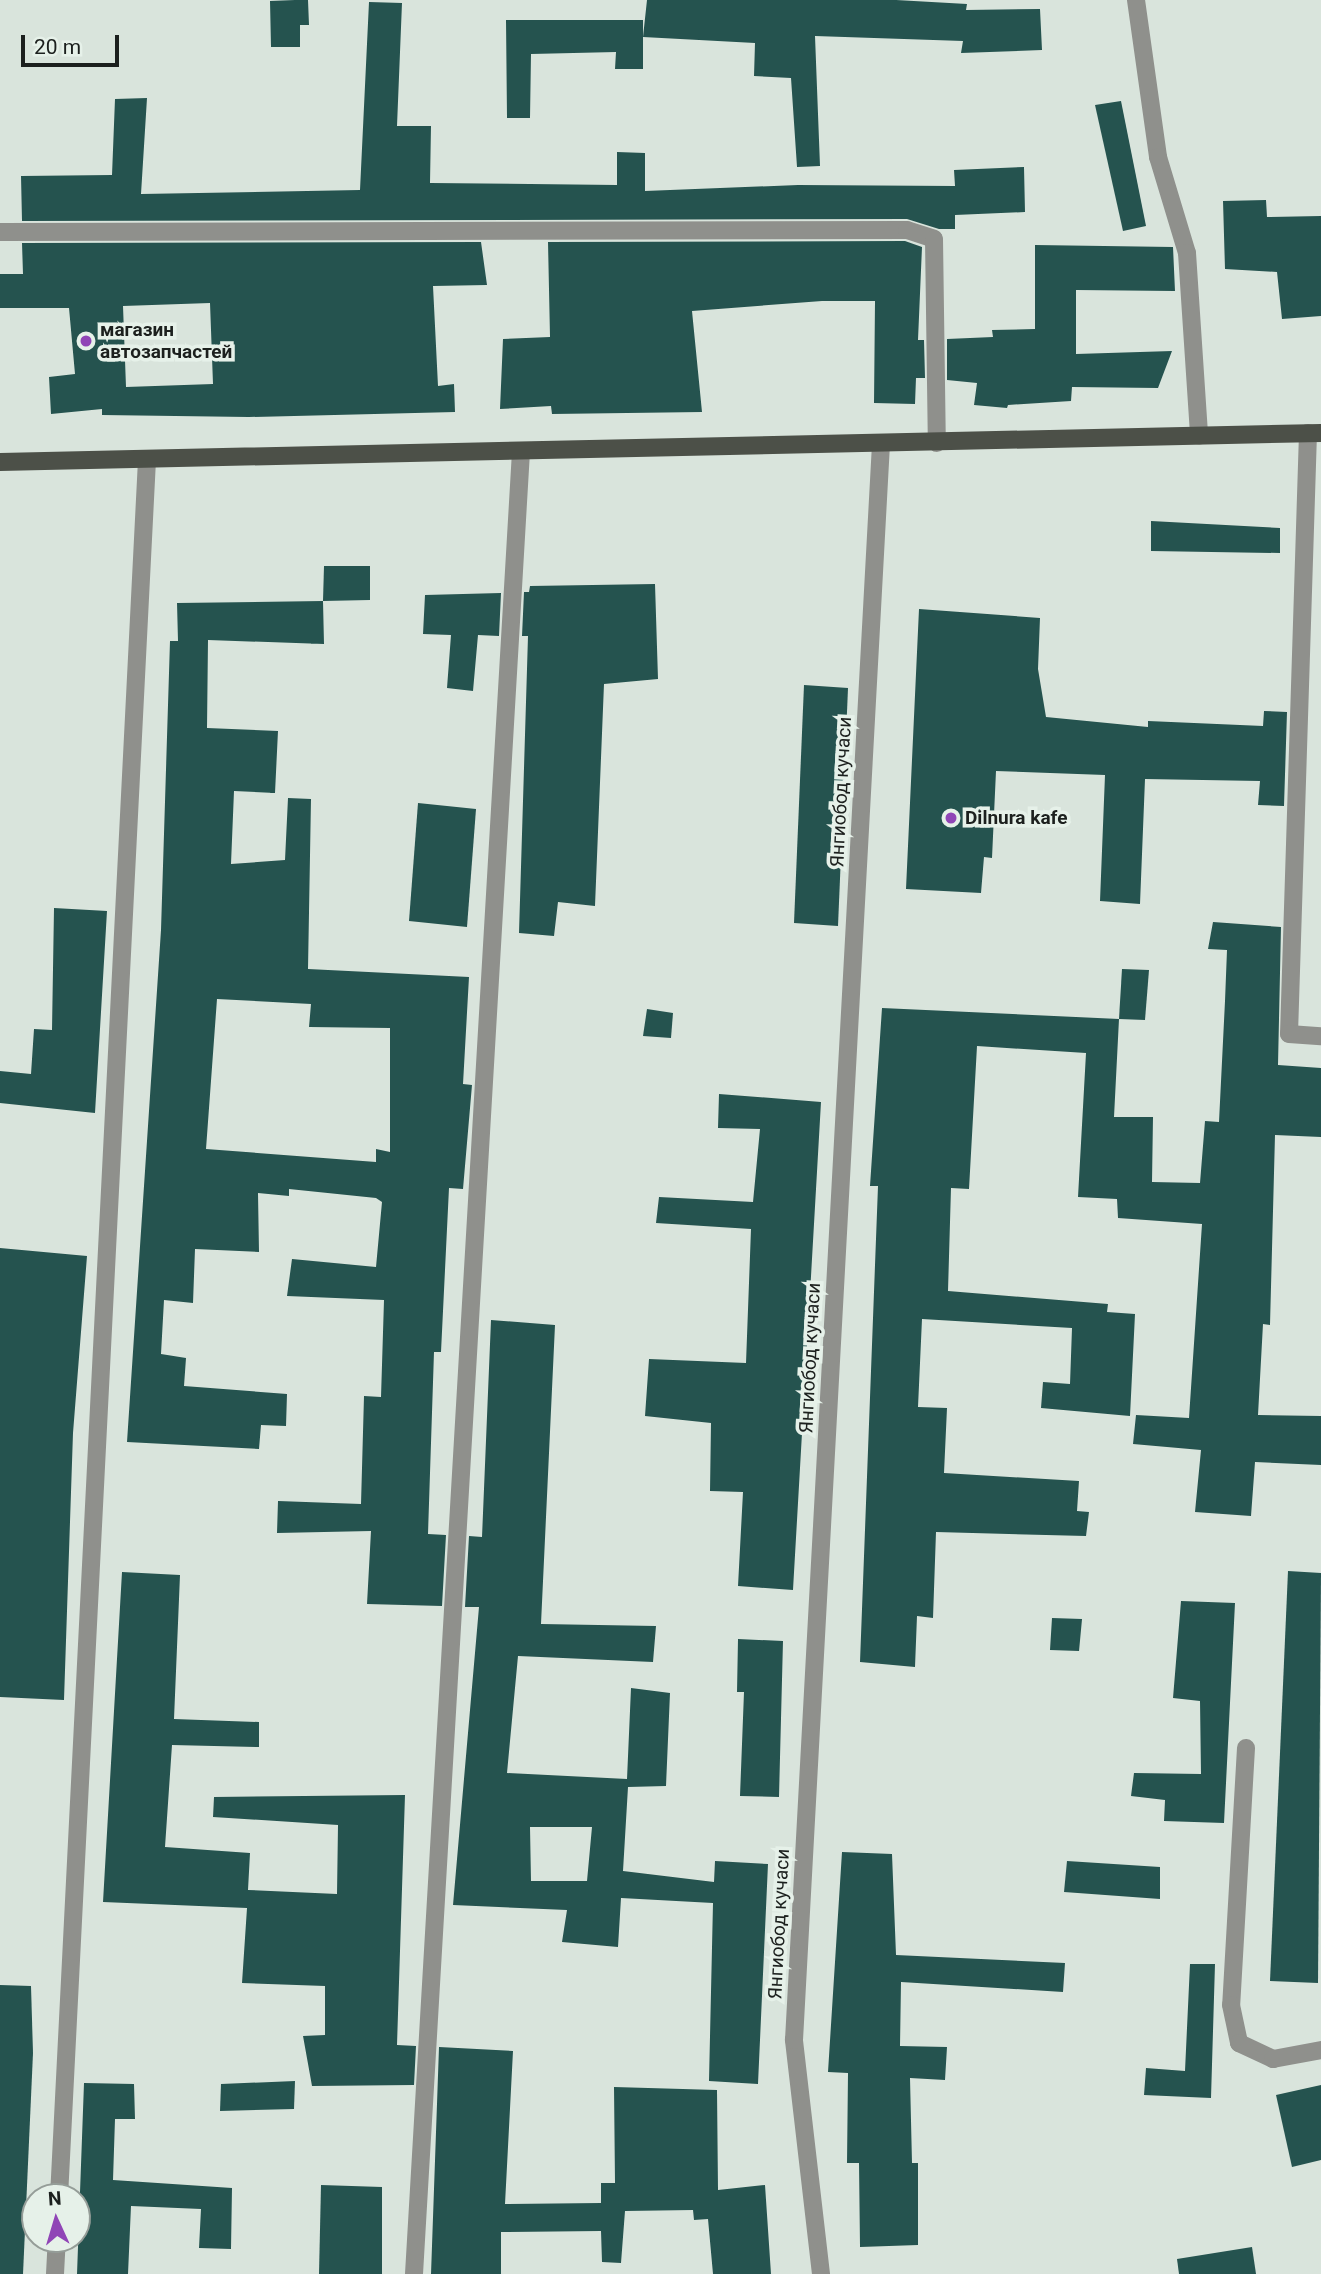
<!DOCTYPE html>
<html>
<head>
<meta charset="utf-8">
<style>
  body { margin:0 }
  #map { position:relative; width:1321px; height:2274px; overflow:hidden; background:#d9e4dc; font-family:Roboto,sans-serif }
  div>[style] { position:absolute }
  .building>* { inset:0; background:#25534f }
  .minor>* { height:18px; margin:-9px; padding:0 9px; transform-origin:9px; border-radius:9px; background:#8f908c }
  .major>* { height:18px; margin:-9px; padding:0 9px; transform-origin:9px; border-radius:9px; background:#4c5048 }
  .dots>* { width:19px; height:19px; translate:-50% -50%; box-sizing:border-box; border:4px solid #e6f1e9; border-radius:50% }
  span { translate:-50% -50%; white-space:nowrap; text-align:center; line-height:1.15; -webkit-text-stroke:7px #e6f1e9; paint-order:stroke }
  .poi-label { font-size:19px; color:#1c201e; font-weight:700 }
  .left { translate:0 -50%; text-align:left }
  .street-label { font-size:19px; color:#1c201e }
  .north { position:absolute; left:21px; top:2183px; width:70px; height:70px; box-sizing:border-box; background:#e6f1e9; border:2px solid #959d98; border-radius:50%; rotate:356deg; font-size:19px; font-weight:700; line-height:28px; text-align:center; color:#1c201e }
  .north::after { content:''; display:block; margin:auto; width:24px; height:32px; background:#9045b6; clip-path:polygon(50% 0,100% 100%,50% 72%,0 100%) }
  .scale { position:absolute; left:21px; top:35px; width:98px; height:32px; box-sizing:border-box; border:4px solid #1c201e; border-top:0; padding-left:9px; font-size:21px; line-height:24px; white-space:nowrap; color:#1c201e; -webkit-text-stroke:5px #e6f1e9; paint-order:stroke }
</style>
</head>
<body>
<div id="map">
  <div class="building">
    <i style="clip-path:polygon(295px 0,308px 0,309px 25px,300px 25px,300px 47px,271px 47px,270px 1px)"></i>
    <i style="clip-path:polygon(647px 0,896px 0,967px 4px,966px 10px,1040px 9px,1042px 50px,961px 53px,963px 41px,815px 36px,820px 166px,797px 167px,791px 78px,754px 76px,755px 43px,643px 37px)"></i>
    <i style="clip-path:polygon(369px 2px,402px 3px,397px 126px,431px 126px,430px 183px,617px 185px,617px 152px,645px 153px,645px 191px,798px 185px,955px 186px,954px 170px,1024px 167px,1025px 212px,955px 215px,955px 229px,939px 229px,907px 219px,22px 221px,21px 176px,112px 175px,115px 99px,147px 98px,141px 194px,360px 190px)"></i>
    <i style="clip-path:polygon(506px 20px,643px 20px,643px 69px,615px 69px,616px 52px,531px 54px,530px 118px,507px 118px)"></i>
    <i style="clip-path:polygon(1121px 101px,1146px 226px,1123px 231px,1095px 105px)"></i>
    <i style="clip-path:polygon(1266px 200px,1267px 217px,1321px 216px,1321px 316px,1282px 319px,1277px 272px,1225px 269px,1223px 201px)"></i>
    <i style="clip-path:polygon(905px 241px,922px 247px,918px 340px,924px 340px,925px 378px,916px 378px,915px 404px,874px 403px,875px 301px,822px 301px,692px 311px,702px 412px,552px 414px,551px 406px,500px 409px,503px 339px,550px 337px,548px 242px)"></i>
    <i style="clip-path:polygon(evenodd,481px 242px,487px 285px,433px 286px,438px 386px,454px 384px,455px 412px,249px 417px,102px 415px,102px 409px,51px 414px,49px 377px,75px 374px,69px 308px,0 308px,0 274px,23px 274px,22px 243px,481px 242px,210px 303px,213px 384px,126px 387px,123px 306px,210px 303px)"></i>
    <i style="clip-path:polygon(1035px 245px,1173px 247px,1175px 291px,1076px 290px,1076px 354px,1172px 351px,1158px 388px,1072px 387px,1071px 401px,1008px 405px,1007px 408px,974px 405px,977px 383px,947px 380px,947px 339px,993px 337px,992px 330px,1035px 329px)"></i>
    <i style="clip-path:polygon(1151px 521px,1280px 528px,1280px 553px,1151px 551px)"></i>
    <i style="clip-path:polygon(324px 566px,370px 566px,370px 600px,323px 601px)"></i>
    <i style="clip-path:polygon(655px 584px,658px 679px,604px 684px,595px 906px,558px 902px,554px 936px,519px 933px,528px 636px,522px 636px,524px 592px,529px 592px,530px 586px)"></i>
    <i style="clip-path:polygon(501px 593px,499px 636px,478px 635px,473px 691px,447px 688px,451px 635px,423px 634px,425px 595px)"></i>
    <i style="clip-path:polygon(evenodd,323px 601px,324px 644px,208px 640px,207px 728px,278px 731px,275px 793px,234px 791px,231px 864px,285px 860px,288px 798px,311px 799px,308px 969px,469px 977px,463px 1084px,472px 1085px,463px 1189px,449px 1188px,441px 1352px,434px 1352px,428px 1534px,446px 1535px,442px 1606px,367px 1604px,371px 1531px,277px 1533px,278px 1501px,361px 1504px,364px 1396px,381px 1397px,384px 1300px,287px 1296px,292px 1259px,376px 1267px,382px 1202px,376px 1198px,289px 1189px,289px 1196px,258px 1193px,259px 1252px,195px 1249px,193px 1303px,164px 1300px,161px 1354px,186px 1358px,184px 1386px,287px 1394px,286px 1426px,261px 1425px,259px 1449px,127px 1442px,161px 930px,170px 641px,178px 641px,177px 603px,323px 601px,217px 999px,311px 1004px,309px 1027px,390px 1028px,390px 1152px,376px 1149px,376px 1162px,206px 1149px,217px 999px)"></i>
    <i style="clip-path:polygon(919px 609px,1040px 618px,1038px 669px,1046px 717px,1148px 727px,1148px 721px,1263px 726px,1264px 711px,1287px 712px,1284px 806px,1258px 805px,1260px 781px,1145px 779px,1140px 904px,1100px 901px,1105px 775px,996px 771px,992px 858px,984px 857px,981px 893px,906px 889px)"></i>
    <i style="clip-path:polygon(804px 685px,848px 688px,838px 926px,794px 923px)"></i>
    <i style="clip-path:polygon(418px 803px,476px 809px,467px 927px,409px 921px)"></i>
    <i style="clip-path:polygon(54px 908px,107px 911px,95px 1113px,0 1103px,0 1071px,31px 1074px,34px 1029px,52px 1030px)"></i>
    <i style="clip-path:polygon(1213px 922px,1281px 927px,1278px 1065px,1321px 1068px,1321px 1137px,1275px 1135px,1270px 1325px,1263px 1324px,1258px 1415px,1321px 1416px,1321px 1465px,1255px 1462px,1251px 1516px,1195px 1512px,1201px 1450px,1133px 1444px,1136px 1415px,1189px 1418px,1202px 1224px,1118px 1218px,1117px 1199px,1078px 1197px,1086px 1053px,977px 1046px,969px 1189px,951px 1188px,948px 1291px,1108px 1304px,1107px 1312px,1135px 1314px,1130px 1416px,1041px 1408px,1043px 1382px,1070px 1384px,1072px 1328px,922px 1319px,918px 1407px,947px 1408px,944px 1473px,1079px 1481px,1077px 1511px,1089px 1512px,1086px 1536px,936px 1532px,933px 1618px,917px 1616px,915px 1667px,860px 1662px,878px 1186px,870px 1186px,882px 1008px,1119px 1019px,1114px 1117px,1153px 1117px,1152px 1182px,1200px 1183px,1205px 1121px,1219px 1122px,1225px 1001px,1227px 950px,1208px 949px)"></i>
    <i style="clip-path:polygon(1122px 969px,1149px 970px,1145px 1020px,1119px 1019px)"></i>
    <i style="clip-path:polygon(647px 1009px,673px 1013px,671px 1038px,643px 1036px)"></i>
    <i style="clip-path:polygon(719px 1094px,821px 1102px,793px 1590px,738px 1586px,743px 1492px,710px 1491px,711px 1423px,645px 1416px,649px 1359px,746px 1363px,751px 1229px,656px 1223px,659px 1197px,753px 1202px,760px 1129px,718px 1128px)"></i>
    <i style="clip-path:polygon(0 1248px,87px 1256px,73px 1433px,64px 1700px,0 1697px)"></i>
    <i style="clip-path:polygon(evenodd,491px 1320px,555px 1325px,541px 1624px,656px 1626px,653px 1662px,518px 1656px,507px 1773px,627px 1779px,631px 1688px,670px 1693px,666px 1786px,628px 1787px,623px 1871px,714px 1882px,715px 1861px,768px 1864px,758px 2084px,709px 2081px,713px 1903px,621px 1898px,618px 1947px,562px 1942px,567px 1910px,453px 1905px,479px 1607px,465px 1607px,469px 1536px,482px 1537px,491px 1320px,530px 1827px,592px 1827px,587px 1881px,531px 1881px,530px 1827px)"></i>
    <i style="clip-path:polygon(1288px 1571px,1321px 1573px,1318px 1983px,1270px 1981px)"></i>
    <i style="clip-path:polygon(122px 1572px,180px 1575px,174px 1719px,259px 1722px,259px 1747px,172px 1745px,165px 1847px,250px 1853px,248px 1890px,337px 1894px,338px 1825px,213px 1817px,214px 1797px,405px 1795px,397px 2045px,416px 2046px,414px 2085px,312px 2086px,303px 2036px,325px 2035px,325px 1986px,242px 1983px,247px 1908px,103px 1902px)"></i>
    <i style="clip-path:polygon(1181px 1601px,1235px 1603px,1224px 1823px,1164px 1821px,1165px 1800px,1131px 1796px,1134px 1773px,1201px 1774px,1200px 1701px,1173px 1698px)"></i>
    <i style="clip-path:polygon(1052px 1618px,1082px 1619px,1079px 1651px,1050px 1650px)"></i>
    <i style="clip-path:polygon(738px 1639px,783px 1641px,779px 1797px,740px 1796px,744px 1692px,737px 1692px)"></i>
    <i style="clip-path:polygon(842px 1852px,892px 1854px,896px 1955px,1065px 1963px,1063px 1992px,901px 1982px,900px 2046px,947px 2047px,945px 2080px,910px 2078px,912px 2163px,918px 2163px,918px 2245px,860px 2247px,859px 2163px,847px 2163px,848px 2073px,828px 2072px)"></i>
    <i style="clip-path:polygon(1067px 1861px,1160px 1867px,1160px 1899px,1064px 1892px)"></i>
    <i style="clip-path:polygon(1190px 1964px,1215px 1964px,1211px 2098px,1144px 2095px,1146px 2068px,1185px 2071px)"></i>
    <i style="clip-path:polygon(0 1985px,31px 1986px,33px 2053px,23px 2274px,0 2274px)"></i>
    <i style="clip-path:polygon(439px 2047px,513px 2051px,505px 2204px,601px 2203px,601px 2183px,615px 2183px,614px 2087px,717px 2090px,718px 2190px,765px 2185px,771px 2274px,713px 2274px,708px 2219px,694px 2220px,693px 2210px,625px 2211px,621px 2263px,602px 2262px,601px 2231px,501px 2232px,501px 2274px,431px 2274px)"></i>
    <i style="clip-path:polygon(295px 2081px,294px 2109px,220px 2111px,221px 2084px)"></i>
    <i style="clip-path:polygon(84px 2083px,134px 2084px,135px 2119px,115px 2119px,113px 2180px,232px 2188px,231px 2249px,199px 2248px,201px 2209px,131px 2206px,128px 2274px,77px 2274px)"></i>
    <i style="clip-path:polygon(1321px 2085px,1321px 2160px,1292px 2167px,1276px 2095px)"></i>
    <i style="clip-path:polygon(321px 2185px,382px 2187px,382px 2274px,319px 2274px)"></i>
    <i style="clip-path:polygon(1252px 2247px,1256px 2274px,1179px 2274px,1177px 2259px)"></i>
  </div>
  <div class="minor">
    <i style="left:1136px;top:0;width:159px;rotate:82deg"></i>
    <i style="left:1158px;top:157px;width:100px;rotate:73.2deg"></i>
    <i style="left:1187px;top:253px;width:183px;rotate:86.2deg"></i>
    <i style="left:0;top:232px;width:907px;rotate:-0.13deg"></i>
    <i style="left:907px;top:230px;width:28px;rotate:18deg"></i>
    <i style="left:934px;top:239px;width:204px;rotate:89.2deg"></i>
    <i style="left:1308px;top:433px;width:601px;rotate:91.81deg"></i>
    <i style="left:1289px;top:1034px;width:32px;rotate:4deg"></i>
    <i style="left:1246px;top:1748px;width:257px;rotate:93.3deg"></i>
    <i style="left:1231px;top:2005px;width:39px;rotate:78deg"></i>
    <i style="left:1239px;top:2043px;width:38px;rotate:25deg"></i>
    <i style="left:1273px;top:2059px;width:49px;rotate:-10.6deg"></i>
    <i style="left:59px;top:2197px;width:1740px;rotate:-87.1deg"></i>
    <i style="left:55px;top:2274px;width:35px;rotate:-87deg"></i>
    <i style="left:414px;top:2274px;width:1826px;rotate:-86.64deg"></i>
    <i style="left:821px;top:2274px;width:236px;rotate:-96.6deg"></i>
    <i style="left:794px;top:2040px;width:1599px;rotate:-86.88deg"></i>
  </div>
  <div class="major">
    <i style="left:0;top:462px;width:1321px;rotate:-1.26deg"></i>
  </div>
  <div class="dots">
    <i style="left:86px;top:341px;background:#9045b6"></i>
    <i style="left:951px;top:818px;background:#9045b6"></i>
  </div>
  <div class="poi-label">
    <span class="left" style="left:100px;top:341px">магазин<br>автозапчастей</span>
    <span class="left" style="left:965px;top:818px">Dilnura kafe</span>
  </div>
  <div class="street-label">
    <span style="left:841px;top:792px;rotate:-87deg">Янгиобод кучаси</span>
    <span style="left:810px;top:1358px;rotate:-87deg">Янгиобод кучаси</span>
    <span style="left:779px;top:1924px;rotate:-87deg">Янгиобод кучаси</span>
  </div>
  <div class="north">N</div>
  <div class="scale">20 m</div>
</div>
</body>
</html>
